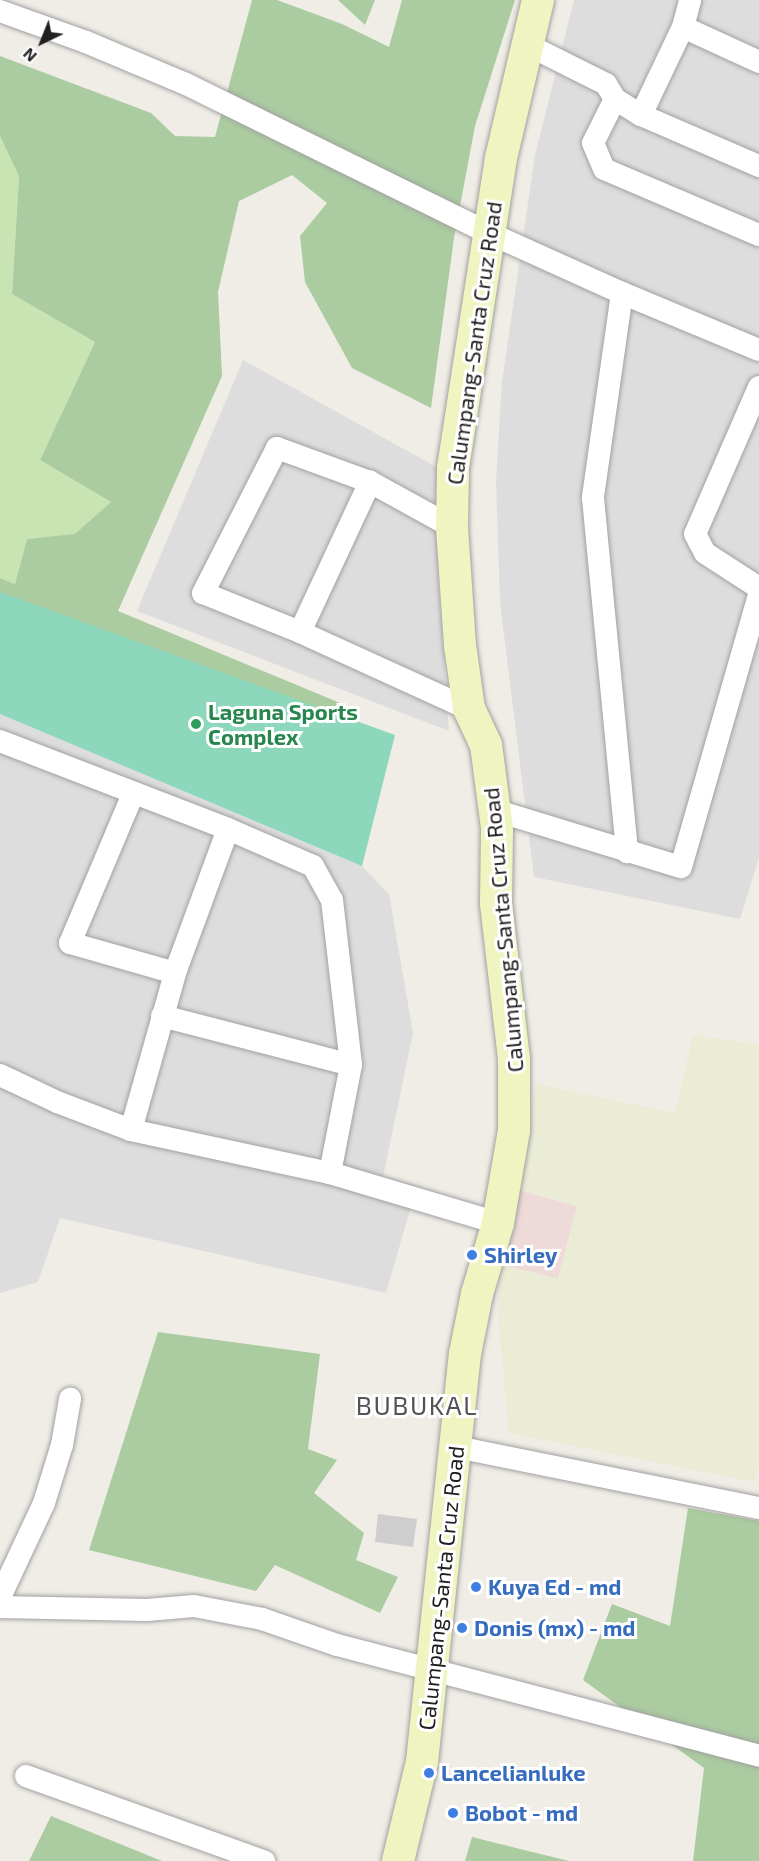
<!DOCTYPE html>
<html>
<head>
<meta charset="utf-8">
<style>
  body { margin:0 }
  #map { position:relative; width:759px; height:1861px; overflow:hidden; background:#f0ede7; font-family:"Exo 2",sans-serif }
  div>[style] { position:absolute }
  .residential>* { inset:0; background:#dedddd }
  .commercial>* { inset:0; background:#eedad9 }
  .religious>* { inset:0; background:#cecece }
  .farmland>* { inset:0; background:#eaecd5 }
  .grass>* { inset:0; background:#c9e4b3 }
  .forest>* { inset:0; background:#abcba0 }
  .pitch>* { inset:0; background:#8dd7bd }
  .roads { filter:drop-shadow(0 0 2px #a1a1a1) drop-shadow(0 0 2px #a1a1a1) }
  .street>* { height:22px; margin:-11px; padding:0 11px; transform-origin:11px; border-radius:11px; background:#fff }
  .secondary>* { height:32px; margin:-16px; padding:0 16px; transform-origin:16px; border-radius:16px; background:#eff4c1 }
  .dots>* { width:16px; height:16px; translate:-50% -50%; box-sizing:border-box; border:3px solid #fff; border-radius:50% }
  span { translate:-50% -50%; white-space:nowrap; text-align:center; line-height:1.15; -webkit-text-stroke:6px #fff; paint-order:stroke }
  .street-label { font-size:22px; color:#202020 }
  .leisure-label { font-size:22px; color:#27864d; font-weight:700 }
  .left { translate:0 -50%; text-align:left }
  .shop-label { font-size:22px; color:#366cbe; font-weight:700 }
  .quarter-label { font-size:26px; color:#535353; letter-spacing:1.5px }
  .north { position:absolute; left:12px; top:12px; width:60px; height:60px; -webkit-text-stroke:4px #fff; paint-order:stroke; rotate:223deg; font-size:16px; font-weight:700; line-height:24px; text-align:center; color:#202020 }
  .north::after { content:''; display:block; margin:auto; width:21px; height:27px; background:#202020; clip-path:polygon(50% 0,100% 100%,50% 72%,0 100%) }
</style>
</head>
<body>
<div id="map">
  <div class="residential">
    <i style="clip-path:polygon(574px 0,759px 0,759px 857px,740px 919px,534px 877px,500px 602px,496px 480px,502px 382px,535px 155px)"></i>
    <i style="clip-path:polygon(243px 360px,440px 469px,438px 577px,449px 731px,137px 611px)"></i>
    <i style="clip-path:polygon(0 714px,362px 866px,389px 894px,413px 1033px,383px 1177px,417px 1186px,386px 1293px,60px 1218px,38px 1282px,0 1293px)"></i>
  </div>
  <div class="commercial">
    <i style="clip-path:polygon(518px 1190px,577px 1206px,558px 1279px,499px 1264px)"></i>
  </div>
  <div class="religious">
    <i style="clip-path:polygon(378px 1514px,417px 1519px,413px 1547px,375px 1542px)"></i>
  </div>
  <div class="farmland">
    <i style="clip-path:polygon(693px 1035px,759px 1045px,759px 1468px,754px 1482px,509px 1433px,498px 1317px,499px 1264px,558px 1279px,577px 1206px,518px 1190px,536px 1084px,675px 1113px)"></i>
  </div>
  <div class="grass">
    <i style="clip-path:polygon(0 136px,19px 175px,12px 294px,95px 342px,40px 460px,111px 502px,75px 535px,27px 539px,15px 584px,0 578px)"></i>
  </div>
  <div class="forest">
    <i style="clip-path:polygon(252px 0,277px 0,342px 24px,389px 47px,402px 0,515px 0,475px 126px,454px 238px,431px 408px,352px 368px,305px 282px,300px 236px,327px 203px,292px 175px,239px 201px,218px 292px,222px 376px,118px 611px,357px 710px,347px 747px,0 615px,0 578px,15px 584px,27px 539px,75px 534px,111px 502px,40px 460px,95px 342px,12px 294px,19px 176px,0 136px,0 56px,151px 113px,175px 136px,215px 137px)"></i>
    <i style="clip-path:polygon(338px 0,375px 0,365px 25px)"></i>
    <i style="clip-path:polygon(158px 1332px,320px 1354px,308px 1449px,337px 1460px,314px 1493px,364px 1533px,356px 1560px,398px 1577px,380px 1613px,275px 1565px,256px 1591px,89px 1550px)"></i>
    <i style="clip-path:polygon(688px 1508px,759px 1521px,759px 1861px,693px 1861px,704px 1768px,583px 1680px,612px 1604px,670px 1626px)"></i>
    <i style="clip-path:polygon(51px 1816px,162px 1861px,29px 1861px)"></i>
    <i style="clip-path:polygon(472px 1837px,569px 1861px,465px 1861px)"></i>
  </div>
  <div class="pitch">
    <i style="clip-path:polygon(0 592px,395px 735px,362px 866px,0 714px)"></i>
  </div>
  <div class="roads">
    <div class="street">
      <i style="left:0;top:11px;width:91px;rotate:19.8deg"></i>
      <i style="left:86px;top:42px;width:108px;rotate:22.8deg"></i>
      <i style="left:186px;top:84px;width:338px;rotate:26.2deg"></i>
      <i style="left:489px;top:233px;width:146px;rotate:24.3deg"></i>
      <i style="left:622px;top:293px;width:148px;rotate:22.6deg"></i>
      <i style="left:683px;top:27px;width:84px;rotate:24.7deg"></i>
      <i style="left:526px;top:44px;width:89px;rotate:26.6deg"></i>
      <i style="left:606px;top:84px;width:17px;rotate:59deg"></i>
      <i style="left:615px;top:99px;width:31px;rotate:32deg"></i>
      <i style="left:641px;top:115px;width:129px;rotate:23.4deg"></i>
      <i style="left:615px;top:99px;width:49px;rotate:116.6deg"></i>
      <i style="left:593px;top:143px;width:28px;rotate:67deg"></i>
      <i style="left:604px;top:169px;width:168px;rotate:23.1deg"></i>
      <i style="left:641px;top:115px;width:98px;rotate:-64.5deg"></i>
      <i style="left:683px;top:27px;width:28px;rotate:-75deg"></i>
      <i style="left:622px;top:293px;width:207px;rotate:98.1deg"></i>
      <i style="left:593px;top:498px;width:356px;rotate:84.5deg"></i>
      <i style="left:759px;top:387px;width:160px;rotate:113.5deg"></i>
      <i style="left:695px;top:534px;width:21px;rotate:62deg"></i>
      <i style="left:705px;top:553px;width:64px;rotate:32.9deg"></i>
      <i style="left:452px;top:527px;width:94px;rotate:-151.2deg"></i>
      <i style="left:370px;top:482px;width:99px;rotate:-159.9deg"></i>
      <i style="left:277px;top:448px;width:163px;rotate:117deg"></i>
      <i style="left:203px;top:593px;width:105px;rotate:21.9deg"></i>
      <i style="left:300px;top:632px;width:186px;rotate:24.5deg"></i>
      <i style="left:300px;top:632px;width:166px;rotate:-65deg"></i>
      <i style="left:0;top:741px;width:244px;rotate:21.1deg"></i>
      <i style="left:228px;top:829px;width:93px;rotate:23.5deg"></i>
      <i style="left:313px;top:866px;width:39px;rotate:61deg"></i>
      <i style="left:332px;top:900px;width:166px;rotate:83.4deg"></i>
      <i style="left:351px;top:1065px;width:110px;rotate:101deg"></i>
      <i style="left:133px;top:794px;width:162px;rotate:112.9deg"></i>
      <i style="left:70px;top:943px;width:109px;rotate:15.9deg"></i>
      <i style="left:494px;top:810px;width:195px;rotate:17deg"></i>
      <i style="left:681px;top:867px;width:283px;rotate:-74deg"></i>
      <i style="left:162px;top:1016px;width:195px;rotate:14.5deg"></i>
      <i style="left:0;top:1075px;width:63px;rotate:25.3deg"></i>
      <i style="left:57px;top:1102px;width:79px;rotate:20.7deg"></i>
      <i style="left:131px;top:1130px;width:204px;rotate:12.2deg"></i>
      <i style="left:330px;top:1173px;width:175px;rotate:16.6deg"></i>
      <i style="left:131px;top:1130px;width:163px;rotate:-74.3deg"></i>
      <i style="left:175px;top:973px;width:153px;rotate:-69.8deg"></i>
      <i style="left:456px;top:1447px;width:309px;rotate:11.4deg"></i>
      <i style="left:0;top:1597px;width:104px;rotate:-64.9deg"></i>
      <i style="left:44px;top:1503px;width:61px;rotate:-72.8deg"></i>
      <i style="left:62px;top:1445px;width:47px;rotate:-80.1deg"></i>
      <i style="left:0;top:1607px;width:147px;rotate:1.2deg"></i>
      <i style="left:147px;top:1610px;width:47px;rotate:-4.9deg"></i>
      <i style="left:194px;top:1606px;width:69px;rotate:10.8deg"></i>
      <i style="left:262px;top:1619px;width:79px;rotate:19.1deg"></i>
      <i style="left:337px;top:1645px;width:436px;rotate:14.7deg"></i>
      <i style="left:26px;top:1776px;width:253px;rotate:19.7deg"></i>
    </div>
    <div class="secondary">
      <i style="left:398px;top:1861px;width:102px;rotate:-76.4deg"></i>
      <i style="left:422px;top:1762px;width:410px;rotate:-84deg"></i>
      <i style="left:465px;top:1354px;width:61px;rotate:-78.7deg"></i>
      <i style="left:477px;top:1294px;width:74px;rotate:-73.5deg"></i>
      <i style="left:498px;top:1223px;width:94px;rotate:-80.2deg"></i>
      <i style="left:514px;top:1130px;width:71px;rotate:-90deg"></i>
      <i style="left:514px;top:1059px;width:157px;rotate:-96.6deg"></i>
      <i style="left:496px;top:903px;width:75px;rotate:-89.2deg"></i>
      <i style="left:497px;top:828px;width:84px;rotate:-97.5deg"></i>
      <i style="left:486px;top:745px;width:40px;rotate:-115deg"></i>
      <i style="left:469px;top:709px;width:65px;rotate:-98deg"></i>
      <i style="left:460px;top:645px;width:118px;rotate:-93.9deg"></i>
      <i style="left:452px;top:527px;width:59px;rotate:-89deg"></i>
      <i style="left:453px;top:468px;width:314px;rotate:-81.2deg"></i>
      <i style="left:501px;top:158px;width:162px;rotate:-76.8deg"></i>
    </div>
  </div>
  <div class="dots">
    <i style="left:196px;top:724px;background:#2e9e5b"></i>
    <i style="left:472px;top:1255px;background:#3f7fe0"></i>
    <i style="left:476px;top:1587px;background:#3f7fe0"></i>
    <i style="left:462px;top:1628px;background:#3f7fe0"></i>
    <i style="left:429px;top:1773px;background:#3f7fe0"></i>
    <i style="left:453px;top:1813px;background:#3f7fe0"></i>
  </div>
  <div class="street-label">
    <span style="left:474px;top:343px;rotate:-82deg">Calumpang-Santa Cruz Road</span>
    <span style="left:503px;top:930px;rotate:-95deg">Calumpang-Santa Cruz Road</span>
    <span style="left:441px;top:1588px;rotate:-84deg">Calumpang-Santa Cruz Road</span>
  </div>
  <div class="leisure-label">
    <span class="left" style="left:208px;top:724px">Laguna Sports<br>Complex</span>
  </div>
  <div class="shop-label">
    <span class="left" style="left:484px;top:1255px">Shirley</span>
    <span class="left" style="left:488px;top:1587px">Kuya Ed - md</span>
    <span class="left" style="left:474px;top:1628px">Donis (mx) - md</span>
    <span class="left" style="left:441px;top:1773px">Lancelianluke</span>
    <span class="left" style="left:465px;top:1813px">Bobot - md</span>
  </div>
  <div class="quarter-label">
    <span style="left:417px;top:1405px">BUBUKAL</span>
  </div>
  <div class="north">N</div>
</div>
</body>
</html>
